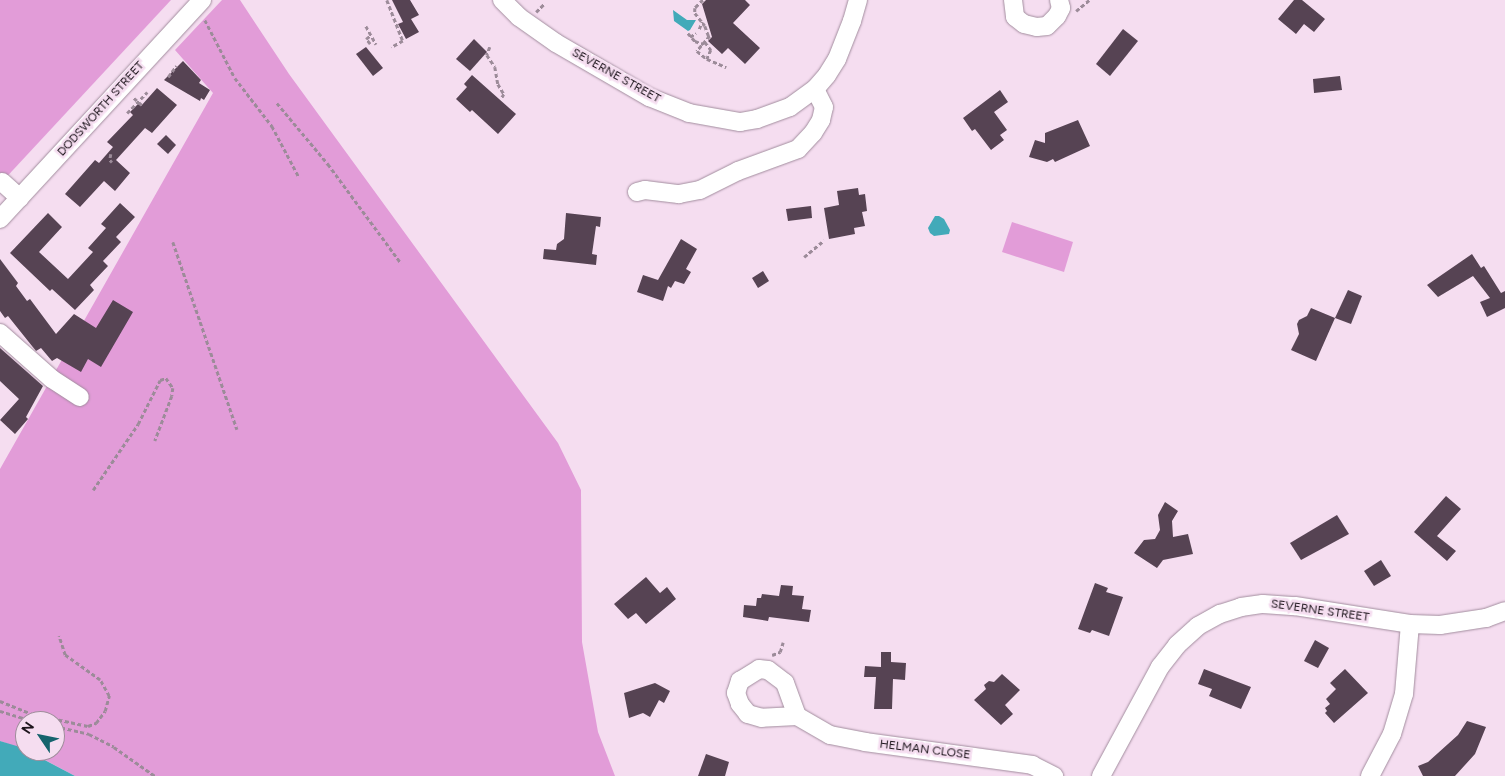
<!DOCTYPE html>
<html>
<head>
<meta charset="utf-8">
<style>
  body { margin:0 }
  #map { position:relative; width:1505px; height:776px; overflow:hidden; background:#f5ddf0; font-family:Figtree,sans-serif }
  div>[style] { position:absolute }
  .green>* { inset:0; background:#e29cd8 }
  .water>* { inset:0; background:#42aab9 }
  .building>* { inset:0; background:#564353 }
  .path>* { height:2.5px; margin-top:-1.25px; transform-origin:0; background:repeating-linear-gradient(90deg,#9c8b99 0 4px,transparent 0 6.5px) }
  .roads { filter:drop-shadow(0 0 1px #a28d9e) drop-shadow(0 0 1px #a28d9e) }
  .minor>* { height:18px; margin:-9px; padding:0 9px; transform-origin:9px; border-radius:9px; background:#fff }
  span { translate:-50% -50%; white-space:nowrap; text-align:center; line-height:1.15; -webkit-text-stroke:5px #f5ddf0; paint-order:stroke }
  .street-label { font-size:12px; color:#1d151c }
  .north { position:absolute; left:15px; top:711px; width:50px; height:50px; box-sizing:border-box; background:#f5ddf0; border:1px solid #9f8d9b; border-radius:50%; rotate:304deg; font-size:14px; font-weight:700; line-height:20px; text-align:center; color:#1d151c }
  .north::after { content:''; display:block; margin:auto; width:18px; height:22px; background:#16636d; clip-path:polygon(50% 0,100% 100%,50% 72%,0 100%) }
</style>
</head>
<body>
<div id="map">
  <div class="green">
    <i style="clip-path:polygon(0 0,171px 0,0 184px)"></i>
    <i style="clip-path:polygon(222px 0,240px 0,289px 74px,558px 443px,581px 490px,582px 642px,598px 732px,615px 776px,75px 776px,28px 751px,55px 751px,55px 721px,25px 721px,25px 750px,0 741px,0 469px,213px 93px,175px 50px)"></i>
    <i style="clip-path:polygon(1012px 222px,1073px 242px,1064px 272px,1002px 252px)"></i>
  </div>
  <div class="water">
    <i style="clip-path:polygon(673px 10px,687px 20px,696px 20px,690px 30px,688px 31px,674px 21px)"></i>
    <i style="clip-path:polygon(935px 216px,939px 216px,944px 219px,950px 230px,949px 234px,934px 236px,930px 233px,928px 228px)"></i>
    <i style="clip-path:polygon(0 741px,20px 747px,75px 776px,0 776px)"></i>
  </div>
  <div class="building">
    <i style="clip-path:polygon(392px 0,410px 0,419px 15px,411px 19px,419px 32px,406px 39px,398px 24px,403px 22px)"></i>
    <i style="clip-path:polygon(706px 0,745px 0,750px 5px,733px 23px,760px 48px,745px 64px,728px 48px,722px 54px,708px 41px,712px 37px,702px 4px)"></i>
    <i style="clip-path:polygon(1294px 0,1302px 0,1325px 19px,1314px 32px,1304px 24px,1296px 34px,1278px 19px)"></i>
    <i style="clip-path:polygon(1123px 29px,1138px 41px,1110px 76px,1096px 64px)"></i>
    <i style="clip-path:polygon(474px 39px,487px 52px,470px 71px,456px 59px)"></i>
    <i style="clip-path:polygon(366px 47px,383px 68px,373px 76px,356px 54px)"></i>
    <i style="clip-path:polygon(183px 61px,201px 80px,199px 83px,210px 90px,204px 100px,201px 98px,200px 101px,164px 80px)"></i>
    <i style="clip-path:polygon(472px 75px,516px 114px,498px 134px,472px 110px,470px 112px,456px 99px,467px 87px,464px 84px)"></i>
    <i style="clip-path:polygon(1340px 76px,1342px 90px,1314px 93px,1313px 79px)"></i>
    <i style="clip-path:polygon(157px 88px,177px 105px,152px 133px,145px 128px,116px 160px,130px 173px,115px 191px,104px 181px,80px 207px,65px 194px,95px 160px,99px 163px,113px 147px,107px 142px,133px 115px,130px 112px,138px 104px,141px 106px)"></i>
    <i style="clip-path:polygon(1000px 90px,1008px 102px,994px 112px,1007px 130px,1000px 135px,1004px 140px,991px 150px,975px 129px,972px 131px,963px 118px)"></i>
    <i style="clip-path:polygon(1078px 120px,1090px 146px,1055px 162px,1053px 159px,1047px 162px,1029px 157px,1035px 140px,1045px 143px,1045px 133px)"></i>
    <i style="clip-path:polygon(166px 135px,176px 145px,168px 154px,157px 144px)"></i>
    <i style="clip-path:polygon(858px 188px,859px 195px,865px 194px,867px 211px,862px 212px,865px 226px,854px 228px,855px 234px,829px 239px,824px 208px,839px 205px,837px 191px)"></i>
    <i style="clip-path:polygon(120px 203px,135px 217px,116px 237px,121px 242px,103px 261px,108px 266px,90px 285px,94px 290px,75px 310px,52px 289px,50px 291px,10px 253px,48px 213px,62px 227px,39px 252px,68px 279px,93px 252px,88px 248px,106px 228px,101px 224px)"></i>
    <i style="clip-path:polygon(811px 206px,812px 218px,788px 221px,786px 209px)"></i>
    <i style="clip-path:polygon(566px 213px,601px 217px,600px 227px,596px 226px,592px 254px,597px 255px,596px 265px,543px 259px,544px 249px,556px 250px,557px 244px,564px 239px)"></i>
    <i style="clip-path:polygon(681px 239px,697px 249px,686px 269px,691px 272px,684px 284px,675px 281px,671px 288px,668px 286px,663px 301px,637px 292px,643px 275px,658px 280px)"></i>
    <i style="clip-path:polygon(1472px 254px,1481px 268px,1484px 266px,1501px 293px,1505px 291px,1505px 308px,1487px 317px,1480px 302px,1490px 298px,1473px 276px,1438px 297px,1427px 285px)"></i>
    <i style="clip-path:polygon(0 259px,18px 283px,16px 286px,27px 301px,30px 299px,56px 334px,74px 314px,96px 328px,113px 300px,133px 312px,101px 367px,88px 359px,81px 372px,57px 358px,52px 361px,41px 348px,36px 351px,8px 316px,5px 318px,0 311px)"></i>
    <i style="clip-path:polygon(763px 271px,769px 281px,758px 288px,752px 278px)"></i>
    <i style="clip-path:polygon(1348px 290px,1362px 296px,1351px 324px,1335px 318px)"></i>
    <i style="clip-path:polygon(1311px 308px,1335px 318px,1316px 361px,1291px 350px,1299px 334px,1297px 324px,1299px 320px,1307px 316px)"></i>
    <i style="clip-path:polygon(0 348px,43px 386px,26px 417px,28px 419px,15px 434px,0 420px,19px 399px,0 381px)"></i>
    <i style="clip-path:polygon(1446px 496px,1461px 509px,1437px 536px,1456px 551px,1447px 561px,1414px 532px)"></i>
    <i style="clip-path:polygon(1165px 502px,1178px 511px,1172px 521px,1173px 537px,1188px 534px,1193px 554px,1163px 560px,1157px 568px,1134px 553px,1144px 540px,1155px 539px,1160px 530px,1158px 515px)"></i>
    <i style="clip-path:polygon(1337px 515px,1349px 534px,1301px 560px,1290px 543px)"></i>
    <i style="clip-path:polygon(1381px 560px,1391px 576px,1374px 586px,1364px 571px)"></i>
    <i style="clip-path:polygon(646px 577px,660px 593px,667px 587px,676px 599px,646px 624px,636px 613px,628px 619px,614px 604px)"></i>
    <i style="clip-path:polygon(1095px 583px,1108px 588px,1106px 592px,1123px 597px,1109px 636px,1092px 630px,1090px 633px,1078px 629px)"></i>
    <i style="clip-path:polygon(781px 585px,793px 586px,792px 595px,804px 596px,802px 609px,811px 610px,809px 622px,769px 617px,768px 621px,743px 617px,744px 605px,756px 606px,757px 598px,761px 598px,762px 594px,779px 596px)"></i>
    <i style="clip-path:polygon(1315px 640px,1329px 648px,1318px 668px,1304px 661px)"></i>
    <i style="clip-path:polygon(881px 652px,891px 652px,891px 662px,906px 663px,905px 680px,893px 679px,892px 709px,874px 709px,876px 677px,864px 677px,865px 666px,881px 667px)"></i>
    <i style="clip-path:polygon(1204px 669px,1251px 687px,1241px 709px,1209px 696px,1212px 689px,1198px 684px)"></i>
    <i style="clip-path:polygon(1345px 669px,1368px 693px,1334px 723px,1325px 713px,1327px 711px,1325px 708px,1330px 704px,1326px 699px,1336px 689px,1330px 683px)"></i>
    <i style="clip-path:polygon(1002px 674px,1020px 690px,1005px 705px,1013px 714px,1001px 725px,974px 700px,986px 689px,984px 685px,989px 681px,994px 682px)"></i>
    <i style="clip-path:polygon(655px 683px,670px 691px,664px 703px,659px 700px,650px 717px,643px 713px,629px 718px,624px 693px)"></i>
    <i style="clip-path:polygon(1467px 721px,1486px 727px,1475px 754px,1455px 776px,1423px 776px,1418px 766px,1428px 762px,1458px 735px)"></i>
    <i style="clip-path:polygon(706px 754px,729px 762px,725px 776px,698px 776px)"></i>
  </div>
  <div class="path">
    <i style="left:387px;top:0;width:44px;rotate:68.7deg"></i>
    <i style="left:403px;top:41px;width:13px;rotate:151deg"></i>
    <i style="left:703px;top:0;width:11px;rotate:135deg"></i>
    <i style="left:695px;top:8px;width:5px;rotate:90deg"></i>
    <i style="left:695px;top:13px;width:16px;rotate:52deg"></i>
    <i style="left:705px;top:26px;width:12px;rotate:70deg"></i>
    <i style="left:1076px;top:11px;width:17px;rotate:-40deg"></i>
    <i style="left:536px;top:12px;width:11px;rotate:-45deg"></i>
    <i style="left:205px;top:20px;width:65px;rotate:62.7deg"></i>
    <i style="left:235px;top:78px;width:61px;rotate:52.4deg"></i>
    <i style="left:272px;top:126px;width:58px;rotate:62.1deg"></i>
    <i style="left:366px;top:26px;width:21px;rotate:61deg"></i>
    <i style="left:699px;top:29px;width:8px;rotate:-67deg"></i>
    <i style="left:688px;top:33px;width:11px;rotate:49deg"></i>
    <i style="left:695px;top:41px;width:9px;rotate:21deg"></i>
    <i style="left:710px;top:36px;width:20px;rotate:131deg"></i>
    <i style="left:697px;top:51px;width:13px;rotate:39deg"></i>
    <i style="left:707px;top:59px;width:21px;rotate:23deg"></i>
    <i style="left:690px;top:37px;width:7px;rotate:-34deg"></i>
    <i style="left:705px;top:42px;width:10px;rotate:53deg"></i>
    <i style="left:711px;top:50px;width:10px;rotate:114deg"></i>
    <i style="left:370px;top:44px;width:6px;rotate:-129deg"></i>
    <i style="left:366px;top:39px;width:6px;rotate:-39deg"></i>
    <i style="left:490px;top:47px;width:9px;rotate:111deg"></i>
    <i style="left:487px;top:55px;width:14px;rotate:56deg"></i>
    <i style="left:495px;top:67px;width:17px;rotate:80deg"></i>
    <i style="left:498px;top:84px;width:12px;rotate:59deg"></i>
    <i style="left:504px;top:94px;width:4px;rotate:117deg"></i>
    <i style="left:168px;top:77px;width:14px;rotate:-54deg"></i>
    <i style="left:134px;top:98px;width:11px;rotate:41deg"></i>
    <i style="left:277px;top:103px;width:80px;rotate:50.1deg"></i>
    <i style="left:328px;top:164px;width:123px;rotate:53.6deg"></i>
    <i style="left:127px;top:113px;width:29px;rotate:-46deg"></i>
    <i style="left:111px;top:154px;width:6px;rotate:99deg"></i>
    <i style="left:110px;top:160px;width:3px;rotate:45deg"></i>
    <i style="left:173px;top:242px;width:198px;rotate:71.1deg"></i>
    <i style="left:804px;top:257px;width:26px;rotate:-40deg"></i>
    <i style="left:93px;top:490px;width:80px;rotate:-55.7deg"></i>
    <i style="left:138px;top:424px;width:49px;rotate:-63.4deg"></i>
    <i style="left:160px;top:380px;width:6px;rotate:-18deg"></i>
    <i style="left:166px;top:378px;width:12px;rotate:55deg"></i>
    <i style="left:173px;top:388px;width:8px;rotate:97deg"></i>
    <i style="left:172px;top:396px;width:48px;rotate:110.7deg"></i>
    <i style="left:772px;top:655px;width:9px;rotate:-21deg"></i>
    <i style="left:780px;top:652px;width:10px;rotate:-73deg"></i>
    <i style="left:0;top:701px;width:35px;rotate:22deg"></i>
    <i style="left:33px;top:714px;width:56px;rotate:12.3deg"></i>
    <i style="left:88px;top:726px;width:9px;rotate:-21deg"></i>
    <i style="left:96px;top:723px;width:15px;rotate:-53deg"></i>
    <i style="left:105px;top:711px;width:16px;rotate:-75deg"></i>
    <i style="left:109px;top:696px;width:18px;rotate:-119deg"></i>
    <i style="left:100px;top:680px;width:43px;rotate:-144.5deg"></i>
    <i style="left:65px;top:655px;width:20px;rotate:-108deg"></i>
    <i style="left:0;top:711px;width:34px;rotate:17deg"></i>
    <i style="left:55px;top:726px;width:35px;rotate:13deg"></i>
    <i style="left:89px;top:734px;width:28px;rotate:27deg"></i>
    <i style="left:114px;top:747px;width:50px;rotate:35.3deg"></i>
  </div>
  <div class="roads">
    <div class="minor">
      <i style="left:502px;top:0;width:24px;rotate:45deg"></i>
      <i style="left:519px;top:17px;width:45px;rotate:35.1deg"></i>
      <i style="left:556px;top:43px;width:108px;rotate:30.1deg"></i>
      <i style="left:649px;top:97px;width:43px;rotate:21.8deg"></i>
      <i style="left:689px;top:113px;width:52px;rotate:10deg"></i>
      <i style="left:740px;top:122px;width:17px;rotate:-10deg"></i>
      <i style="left:757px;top:119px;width:35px;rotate:-20deg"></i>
      <i style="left:790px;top:107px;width:31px;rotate:-36deg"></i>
      <i style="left:815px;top:89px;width:18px;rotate:-49deg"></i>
      <i style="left:827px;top:75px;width:19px;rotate:-58deg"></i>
      <i style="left:837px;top:59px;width:41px;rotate:-68.5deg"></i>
      <i style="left:852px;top:21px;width:22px;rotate:-74deg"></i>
      <i style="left:1013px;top:0;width:17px;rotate:83deg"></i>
      <i style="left:1015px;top:17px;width:11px;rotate:38deg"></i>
      <i style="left:1024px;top:24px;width:13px;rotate:13deg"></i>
      <i style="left:1037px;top:27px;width:10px;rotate:-6deg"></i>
      <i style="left:1047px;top:26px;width:14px;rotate:-45deg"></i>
      <i style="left:1057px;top:16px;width:9px;rotate:-63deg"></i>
      <i style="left:1061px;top:8px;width:8px;rotate:-104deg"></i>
      <i style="left:2px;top:182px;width:24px;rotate:42deg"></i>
      <i style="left:637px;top:192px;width:8px;rotate:-14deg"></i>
      <i style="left:645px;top:190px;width:34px;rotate:7deg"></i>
      <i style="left:679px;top:194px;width:21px;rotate:-11deg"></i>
      <i style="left:700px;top:190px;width:42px;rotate:-26.6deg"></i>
      <i style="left:738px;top:171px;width:64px;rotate:-20.1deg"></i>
      <i style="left:798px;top:149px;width:22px;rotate:-47deg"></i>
      <i style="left:813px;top:133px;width:15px;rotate:-58deg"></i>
      <i style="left:821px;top:120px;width:13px;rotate:-77deg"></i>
      <i style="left:824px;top:107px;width:20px;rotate:-117deg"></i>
      <i style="left:0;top:219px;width:298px;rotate:-47.3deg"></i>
      <i style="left:0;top:333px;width:69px;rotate:41.5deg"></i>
      <i style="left:52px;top:379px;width:33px;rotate:33deg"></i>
      <i style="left:759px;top:669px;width:9px;rotate:6deg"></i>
      <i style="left:768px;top:670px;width:21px;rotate:37deg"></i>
      <i style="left:785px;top:683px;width:35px;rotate:70deg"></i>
      <i style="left:797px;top:716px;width:35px;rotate:177deg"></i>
      <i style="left:762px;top:718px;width:15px;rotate:-164deg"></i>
      <i style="left:748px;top:714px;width:13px;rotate:-129deg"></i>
      <i style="left:740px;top:704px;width:12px;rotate:-110deg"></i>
      <i style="left:736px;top:693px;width:13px;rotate:-72deg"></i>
      <i style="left:740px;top:681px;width:22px;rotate:-32deg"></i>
      <i style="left:797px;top:716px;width:38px;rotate:30deg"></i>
      <i style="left:830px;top:735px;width:36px;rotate:11deg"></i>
      <i style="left:865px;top:742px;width:169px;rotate:7.8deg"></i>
      <i style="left:1032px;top:765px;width:25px;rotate:27deg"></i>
      <i style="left:1101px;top:776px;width:124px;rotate:-61.6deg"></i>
      <i style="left:1160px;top:667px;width:28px;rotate:-52deg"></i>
      <i style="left:1177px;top:645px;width:28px;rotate:-42deg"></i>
      <i style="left:1198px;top:626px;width:25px;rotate:-29deg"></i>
      <i style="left:1220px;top:614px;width:22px;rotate:-18deg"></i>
      <i style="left:1241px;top:607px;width:22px;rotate:-8deg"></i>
      <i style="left:1263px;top:604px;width:32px;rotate:4deg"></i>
      <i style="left:1295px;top:606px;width:116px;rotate:8.9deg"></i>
      <i style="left:1410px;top:624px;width:30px;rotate:2deg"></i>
      <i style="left:1440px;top:625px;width:47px;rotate:-8.7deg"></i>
      <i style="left:1486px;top:618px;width:20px;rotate:-20deg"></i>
      <i style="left:1370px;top:776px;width:47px;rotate:-62.4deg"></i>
      <i style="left:1392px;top:734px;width:42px;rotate:-73.3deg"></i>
      <i style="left:1404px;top:694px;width:70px;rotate:-85.1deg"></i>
    </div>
  </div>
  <div class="street-label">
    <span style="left:616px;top:76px;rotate:29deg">SEVERNE STREET</span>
    <span style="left:101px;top:109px;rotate:-48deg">DODSWORTH STREET</span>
    <span style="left:1320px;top:611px;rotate:8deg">SEVERNE STREET</span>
    <span style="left:925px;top:750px;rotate:7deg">HELMAN CLOSE</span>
  </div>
  <div class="north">N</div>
</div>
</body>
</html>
